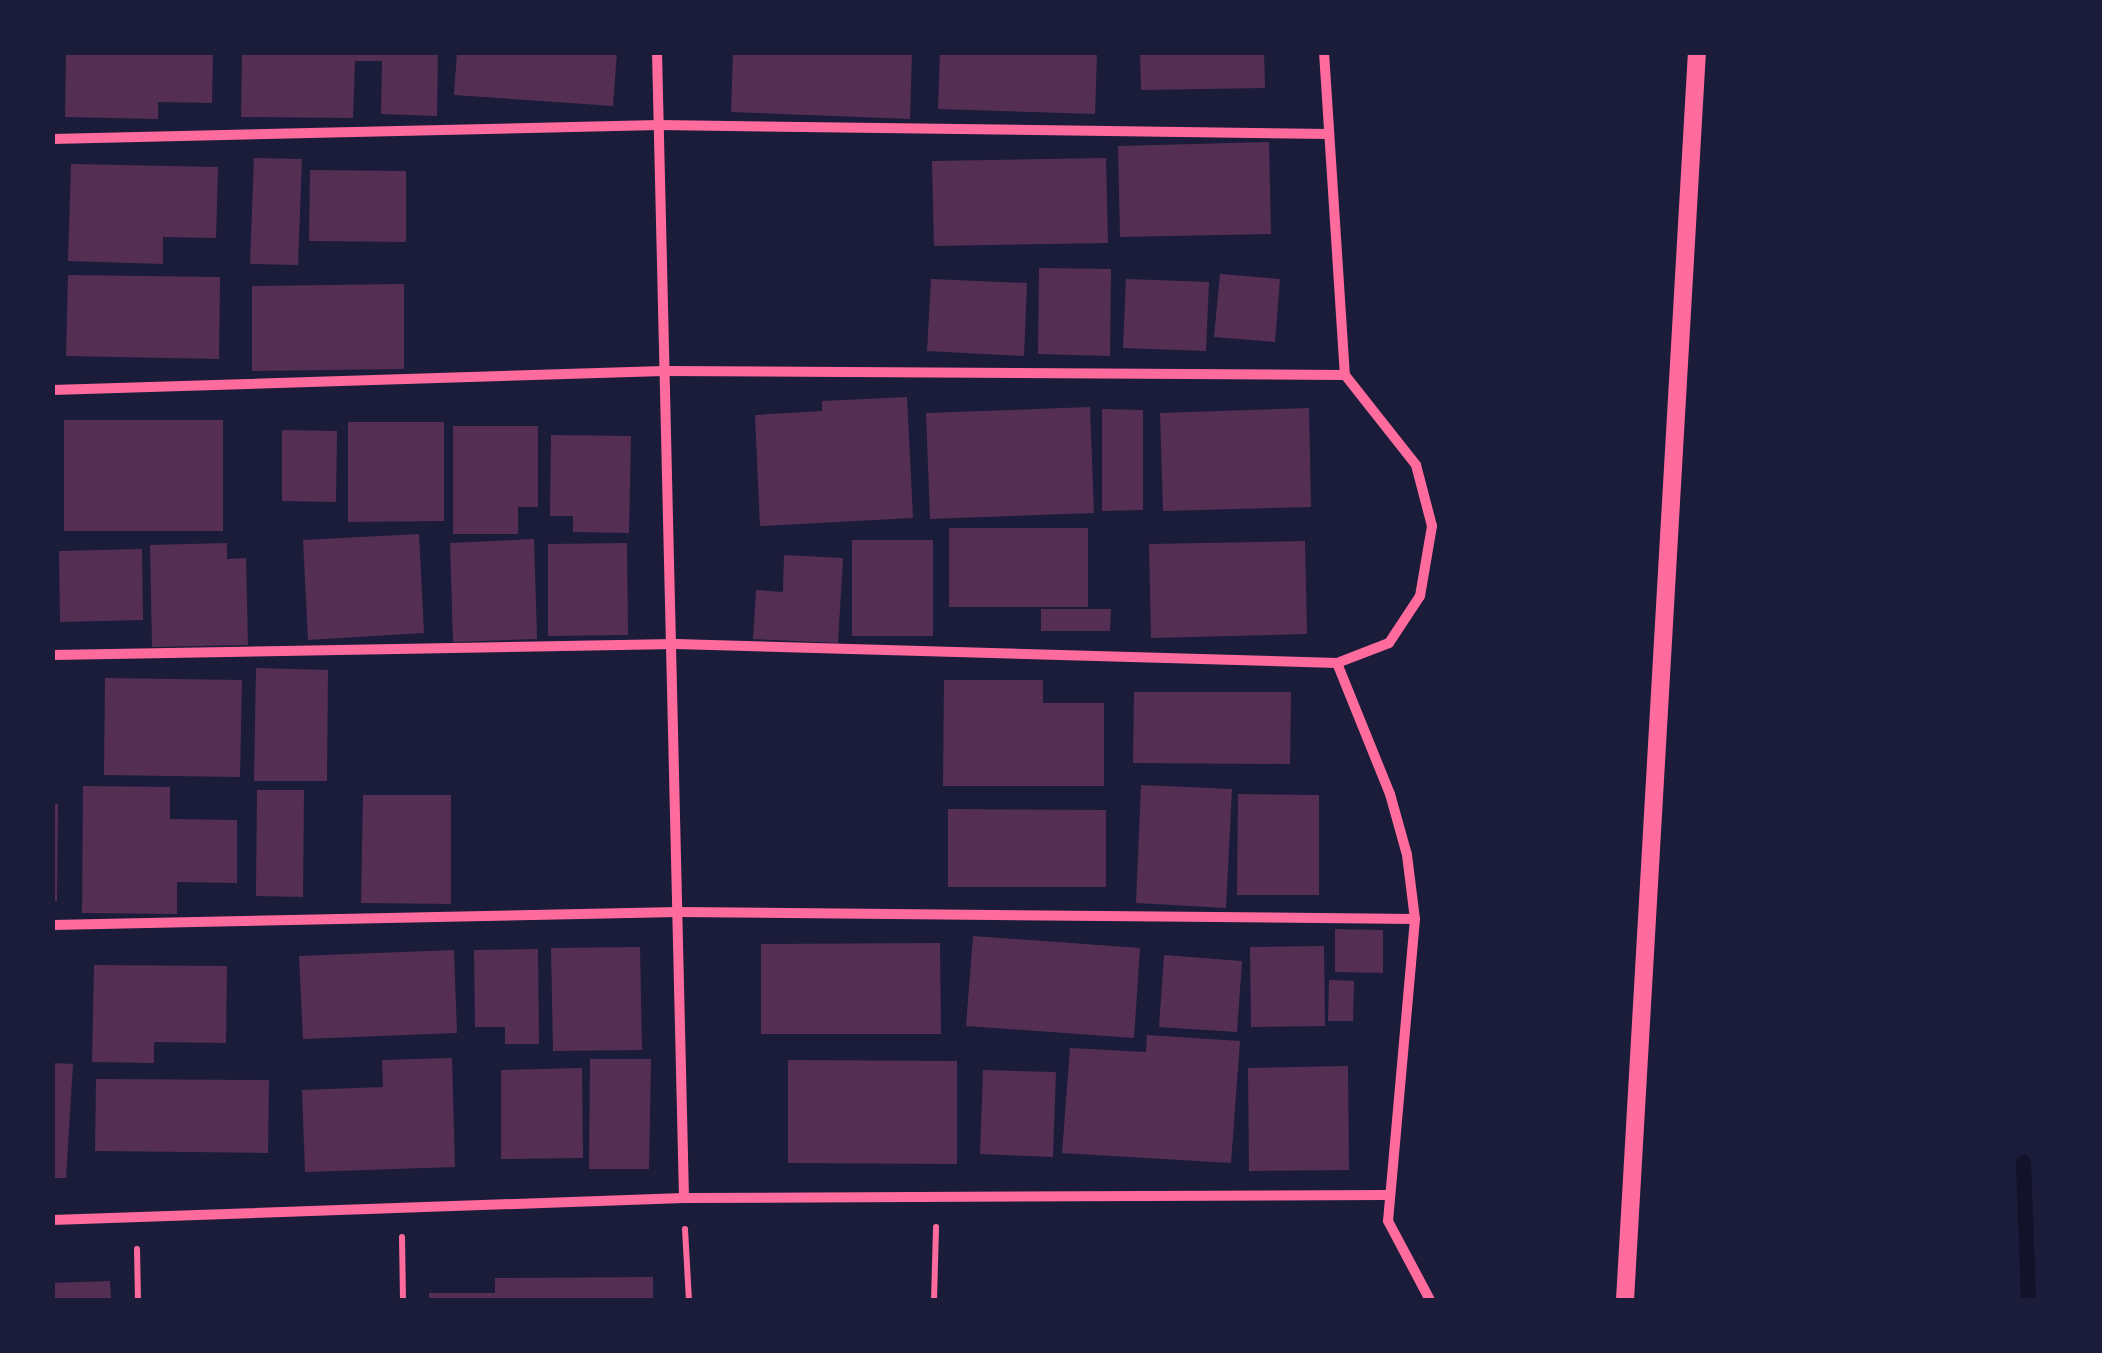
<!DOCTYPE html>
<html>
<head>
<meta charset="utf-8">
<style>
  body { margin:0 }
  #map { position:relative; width:2102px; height:1353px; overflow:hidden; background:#1b1b3a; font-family:"Sofia Sans Condensed",sans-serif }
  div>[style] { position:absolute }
  .stream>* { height:15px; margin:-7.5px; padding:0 7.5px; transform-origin:7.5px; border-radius:7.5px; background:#12122b }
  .building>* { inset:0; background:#542f53 }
  .path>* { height:6px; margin:-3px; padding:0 3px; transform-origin:3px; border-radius:3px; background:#ff6b9d }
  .minor>* { height:10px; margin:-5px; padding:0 5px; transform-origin:5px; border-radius:5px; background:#ff6b9d }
  .tertiary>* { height:18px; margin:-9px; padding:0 9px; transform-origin:9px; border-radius:9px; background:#ff6b9d }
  span { translate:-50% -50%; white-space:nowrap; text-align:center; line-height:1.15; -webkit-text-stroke:9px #1b1b3a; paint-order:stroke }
  .frame { position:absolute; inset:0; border:55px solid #1b1b3a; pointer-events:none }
</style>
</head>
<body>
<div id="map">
  <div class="stream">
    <i style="left:2023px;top:1162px;width:138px;rotate:87.9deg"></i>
  </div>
  <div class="building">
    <i style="clip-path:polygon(66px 52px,213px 52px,212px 103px,158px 102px,158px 119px,65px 117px)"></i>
    <i style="clip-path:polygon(242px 52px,438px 52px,437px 116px,381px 114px,382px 61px,355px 61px,353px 118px,241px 117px)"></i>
    <i style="clip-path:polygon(457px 52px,617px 52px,613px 106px,454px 95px)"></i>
    <i style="clip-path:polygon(733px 52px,912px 52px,910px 119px,731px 112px)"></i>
    <i style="clip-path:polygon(940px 52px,1097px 52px,1095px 114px,938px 109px)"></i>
    <i style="clip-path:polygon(1140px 52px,1264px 52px,1265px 88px,1141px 90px)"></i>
    <i style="clip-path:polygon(1269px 142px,1271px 234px,1120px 237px,1118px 146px)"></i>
    <i style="clip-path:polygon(254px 158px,302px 159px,298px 265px,250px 264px)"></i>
    <i style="clip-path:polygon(1106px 158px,1108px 243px,934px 246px,932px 161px)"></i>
    <i style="clip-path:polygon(71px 164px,218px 167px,216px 238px,163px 237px,163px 264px,68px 261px)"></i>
    <i style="clip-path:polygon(310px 170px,406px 171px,406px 242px,309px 241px)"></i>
    <i style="clip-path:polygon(1039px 268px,1111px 269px,1110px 356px,1038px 354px)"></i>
    <i style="clip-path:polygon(1220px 274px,1280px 279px,1275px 342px,1214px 337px)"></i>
    <i style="clip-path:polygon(68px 275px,220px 277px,219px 359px,66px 356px)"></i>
    <i style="clip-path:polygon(931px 279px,1027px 283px,1024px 356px,927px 351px)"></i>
    <i style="clip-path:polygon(1126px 279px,1209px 282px,1206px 351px,1123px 348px)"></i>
    <i style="clip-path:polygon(404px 284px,404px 369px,252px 371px,252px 286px)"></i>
    <i style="clip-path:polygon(907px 397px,913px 518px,760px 526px,755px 415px,822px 411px,822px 401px)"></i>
    <i style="clip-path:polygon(1090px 407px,1094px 513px,930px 519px,926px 413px)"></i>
    <i style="clip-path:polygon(1309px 408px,1311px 507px,1163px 511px,1160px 413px)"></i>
    <i style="clip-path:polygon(1102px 409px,1143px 410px,1143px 510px,1102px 511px)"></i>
    <i style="clip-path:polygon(64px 420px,223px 420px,223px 531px,64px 531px)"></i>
    <i style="clip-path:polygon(348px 422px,444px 422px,444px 521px,348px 522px)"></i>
    <i style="clip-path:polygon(453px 426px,538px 426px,538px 507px,518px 507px,518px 534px,453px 534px)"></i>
    <i style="clip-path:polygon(282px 430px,337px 431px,336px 502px,282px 501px)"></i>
    <i style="clip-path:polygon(551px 435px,631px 436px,629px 533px,573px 532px,573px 516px,550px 516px)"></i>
    <i style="clip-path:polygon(949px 528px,1088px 528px,1088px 607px,949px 607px)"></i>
    <i style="clip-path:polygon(419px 534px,424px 633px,308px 640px,303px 540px)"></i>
    <i style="clip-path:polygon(534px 539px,537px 639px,453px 642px,450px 543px)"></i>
    <i style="clip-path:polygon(852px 540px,933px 540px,933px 636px,852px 636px)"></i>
    <i style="clip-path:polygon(1305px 541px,1307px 634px,1151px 638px,1149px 544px)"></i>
    <i style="clip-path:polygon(227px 543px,227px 559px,246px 558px,248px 645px,152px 647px,150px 545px)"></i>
    <i style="clip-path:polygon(627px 543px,628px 635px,548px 636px,548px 544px)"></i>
    <i style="clip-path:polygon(142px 549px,143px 620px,60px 622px,59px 551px)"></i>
    <i style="clip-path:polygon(784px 555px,843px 558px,838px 643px,753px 639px,756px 590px,783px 592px)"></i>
    <i style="clip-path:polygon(1041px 609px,1111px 609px,1110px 631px,1041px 631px)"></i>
    <i style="clip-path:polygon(256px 668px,328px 670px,327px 781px,254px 781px)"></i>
    <i style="clip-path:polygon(105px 678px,242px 680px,240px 777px,104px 775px)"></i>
    <i style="clip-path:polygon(944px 680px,1043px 680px,1043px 703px,1104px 703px,1104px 786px,943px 786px)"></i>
    <i style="clip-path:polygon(1134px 692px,1291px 692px,1290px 764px,1133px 763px)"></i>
    <i style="clip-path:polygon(1141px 785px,1232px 789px,1226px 908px,1136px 903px)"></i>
    <i style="clip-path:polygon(83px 786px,170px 787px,170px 819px,237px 820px,237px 883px,177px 882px,177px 914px,82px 913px)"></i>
    <i style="clip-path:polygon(257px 790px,304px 790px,303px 897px,256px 896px)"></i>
    <i style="clip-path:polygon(1238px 794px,1319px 795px,1319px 895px,1237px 895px)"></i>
    <i style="clip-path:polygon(363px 795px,451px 795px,451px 904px,361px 903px)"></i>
    <i style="clip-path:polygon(52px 804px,58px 804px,57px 901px,52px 901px)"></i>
    <i style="clip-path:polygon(948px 809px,1106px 810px,1106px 887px,948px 887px)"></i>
    <i style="clip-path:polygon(1335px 929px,1383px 930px,1383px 973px,1335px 972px)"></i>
    <i style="clip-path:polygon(973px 936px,1140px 948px,1134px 1038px,966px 1026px)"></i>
    <i style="clip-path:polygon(940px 943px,941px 1034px,761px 1034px,761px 944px)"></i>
    <i style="clip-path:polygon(1324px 946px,1325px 1026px,1251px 1027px,1250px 947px)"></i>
    <i style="clip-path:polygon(640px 947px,642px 1050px,553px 1051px,551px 948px)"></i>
    <i style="clip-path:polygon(538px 949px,539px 1044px,505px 1044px,505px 1027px,475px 1027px,474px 950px)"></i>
    <i style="clip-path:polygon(454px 950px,457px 1033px,303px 1039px,299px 956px)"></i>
    <i style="clip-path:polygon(1164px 955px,1242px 961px,1237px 1032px,1159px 1027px)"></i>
    <i style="clip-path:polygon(94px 965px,227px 966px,226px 1043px,154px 1042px,154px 1063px,92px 1062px)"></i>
    <i style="clip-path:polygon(1329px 980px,1354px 981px,1353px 1021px,1328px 1021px)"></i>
    <i style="clip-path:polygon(1147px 1035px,1240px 1041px,1231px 1163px,1062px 1153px,1070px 1048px,1146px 1052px)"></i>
    <i style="clip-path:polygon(452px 1058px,455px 1167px,305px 1172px,302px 1090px,383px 1087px,382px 1060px)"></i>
    <i style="clip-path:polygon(590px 1059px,651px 1059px,649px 1169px,589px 1169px)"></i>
    <i style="clip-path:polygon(788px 1060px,957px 1061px,957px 1164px,788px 1163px)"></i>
    <i style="clip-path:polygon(52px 1063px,73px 1064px,66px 1178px,52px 1178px)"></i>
    <i style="clip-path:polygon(1348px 1066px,1349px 1170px,1249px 1171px,1248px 1068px)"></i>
    <i style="clip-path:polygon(582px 1068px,583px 1158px,501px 1159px,501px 1070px)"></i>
    <i style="clip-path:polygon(983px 1070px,1056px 1072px,1053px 1157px,980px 1154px)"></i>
    <i style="clip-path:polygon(96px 1079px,269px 1080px,268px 1153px,95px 1151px)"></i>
    <i style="clip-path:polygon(653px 1277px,653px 1300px,429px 1300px,429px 1293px,495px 1293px,495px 1278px)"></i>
    <i style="clip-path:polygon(110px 1281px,111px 1300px,52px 1300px,52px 1283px)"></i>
  </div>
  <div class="path">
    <i style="left:685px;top:1229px;width:71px;rotate:86.8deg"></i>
    <i style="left:402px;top:1237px;width:63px;rotate:89.1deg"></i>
    <i style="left:137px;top:1249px;width:51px;rotate:88.9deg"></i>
    <i style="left:934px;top:1300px;width:73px;rotate:-88.4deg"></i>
  </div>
  <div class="minor">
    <i style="left:657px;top:52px;width:1146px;rotate:88.65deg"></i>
    <i style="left:1324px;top:52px;width:324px;rotate:86.3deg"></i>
    <i style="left:1345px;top:375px;width:115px;rotate:51.7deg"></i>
    <i style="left:1416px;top:465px;width:63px;rotate:75.3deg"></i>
    <i style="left:1432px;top:526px;width:71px;rotate:99.7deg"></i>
    <i style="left:1420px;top:596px;width:56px;rotate:123.4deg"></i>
    <i style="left:1389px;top:643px;width:56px;rotate:159deg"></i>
    <i style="left:1337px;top:663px;width:141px;rotate:68deg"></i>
    <i style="left:1390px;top:794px;width:63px;rotate:74.4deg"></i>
    <i style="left:1407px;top:855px;width:64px;rotate:82.9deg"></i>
    <i style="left:1415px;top:919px;width:303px;rotate:95.1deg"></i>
    <i style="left:1388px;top:1221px;width:89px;rotate:62deg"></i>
    <i style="left:52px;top:139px;width:607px;rotate:-1.32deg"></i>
    <i style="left:659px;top:125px;width:670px;rotate:0.77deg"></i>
    <i style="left:52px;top:390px;width:612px;rotate:-1.78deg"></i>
    <i style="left:664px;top:371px;width:681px;rotate:0.34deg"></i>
    <i style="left:52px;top:655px;width:623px;rotate:-1.01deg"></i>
    <i style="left:675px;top:644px;width:662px;rotate:1.64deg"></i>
    <i style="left:52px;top:925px;width:626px;rotate:-1.19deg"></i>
    <i style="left:678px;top:912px;width:737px;rotate:0.54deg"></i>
    <i style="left:52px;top:1220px;width:632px;rotate:-1.99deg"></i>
    <i style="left:684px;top:1198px;width:704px;rotate:-0.24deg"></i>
  </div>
  <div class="tertiary">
    <i style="left:1625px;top:1300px;width:1250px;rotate:-86.7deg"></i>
  </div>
  <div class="frame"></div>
</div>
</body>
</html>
